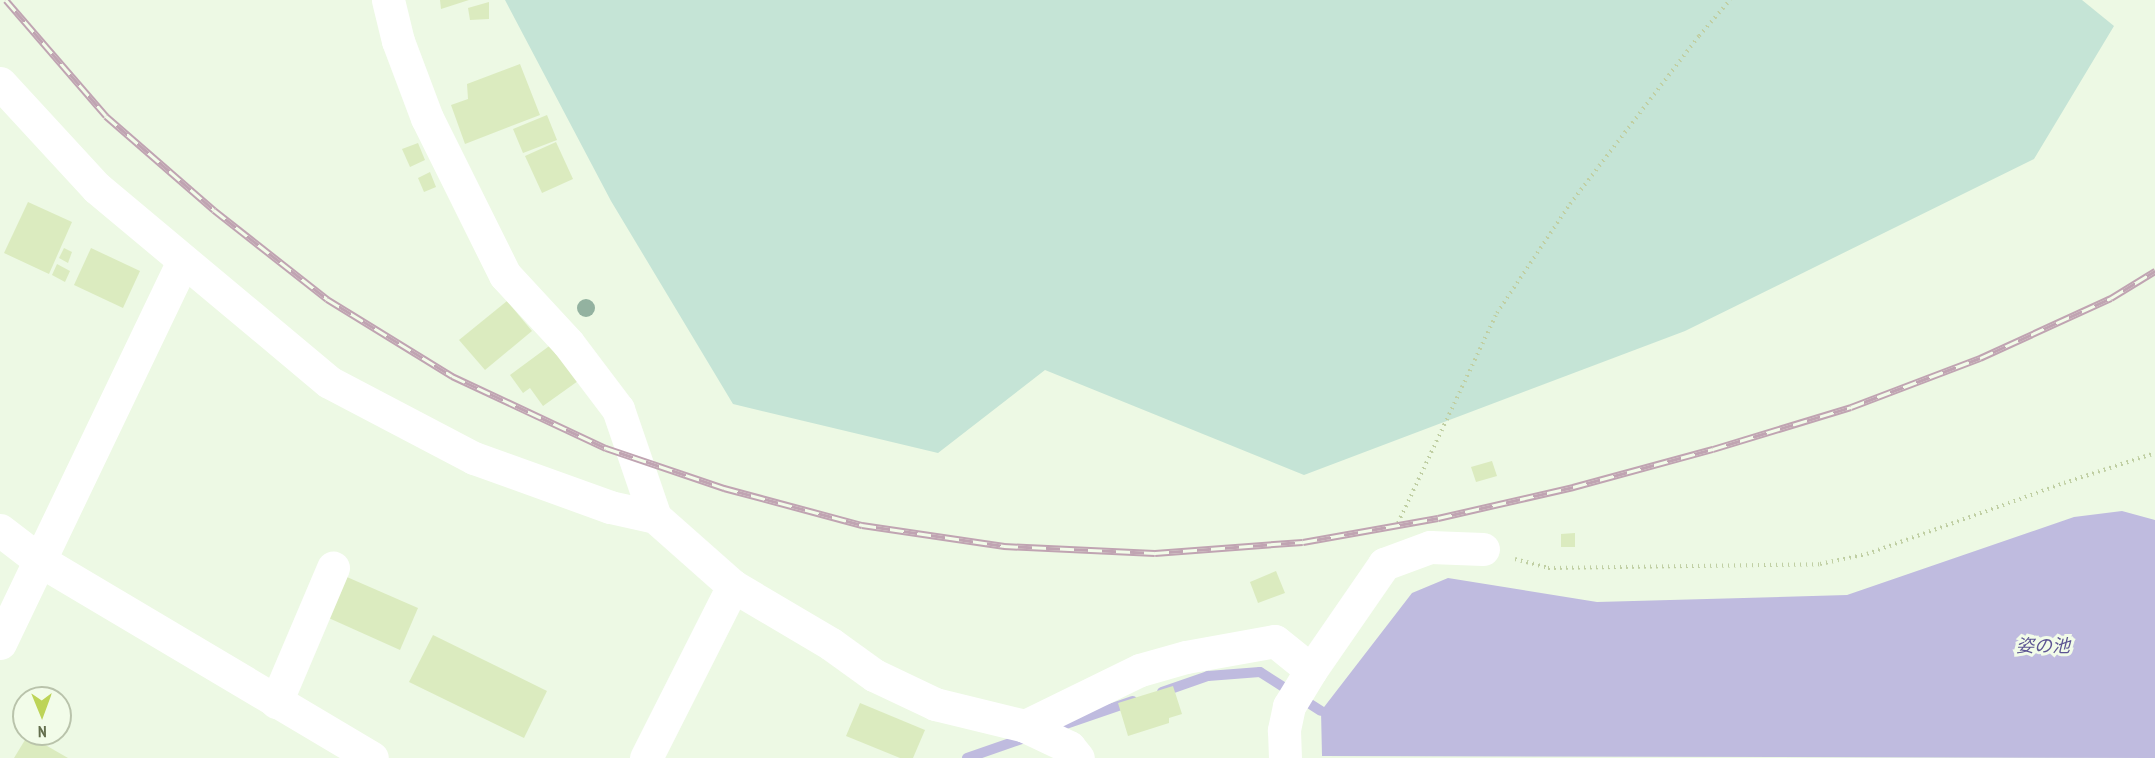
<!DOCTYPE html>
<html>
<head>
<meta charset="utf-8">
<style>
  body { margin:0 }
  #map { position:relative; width:2155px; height:758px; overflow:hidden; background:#edf9e4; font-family:"PT Sans Narrow","Noto Sans JP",sans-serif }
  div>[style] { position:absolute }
  .green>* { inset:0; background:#c5e4d6 }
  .water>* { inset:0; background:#bfbbdf }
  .stream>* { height:10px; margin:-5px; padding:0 5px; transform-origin:5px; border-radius:5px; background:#bfbbdf }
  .building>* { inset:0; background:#dbebbf }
  .path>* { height:4px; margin-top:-2px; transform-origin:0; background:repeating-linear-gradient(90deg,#c0cfa3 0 1.5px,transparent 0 6px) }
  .minor>* { height:33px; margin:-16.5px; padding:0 16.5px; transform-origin:16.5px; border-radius:16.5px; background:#fff }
  .rail>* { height:7px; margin-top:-3.5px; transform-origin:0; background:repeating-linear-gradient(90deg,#f2fce9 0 14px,#c0a4b2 0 28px); box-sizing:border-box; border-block:2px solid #c0a4b2 }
  .trees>* { width:18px; height:18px; margin:-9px; border-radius:50%; background:#93b2a0 }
  span { translate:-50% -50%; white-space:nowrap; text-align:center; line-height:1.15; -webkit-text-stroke:6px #f2fce9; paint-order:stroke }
  .water-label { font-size:18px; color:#5c5492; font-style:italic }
  .north { position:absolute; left:12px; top:686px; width:60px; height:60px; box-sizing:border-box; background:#f2fce9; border:2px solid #b9c3ab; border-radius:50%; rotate:179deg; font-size:16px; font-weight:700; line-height:24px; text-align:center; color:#636e4d }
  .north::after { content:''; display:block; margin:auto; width:21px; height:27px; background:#bdd458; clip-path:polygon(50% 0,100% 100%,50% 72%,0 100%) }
</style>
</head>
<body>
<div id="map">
  <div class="green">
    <i style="clip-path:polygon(505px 0,2082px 0,2114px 26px,2034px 159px,1685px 331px,1304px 475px,1045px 370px,938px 453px,733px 404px,611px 201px)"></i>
  </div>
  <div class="water">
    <i style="clip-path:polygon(2122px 511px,2155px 520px,2155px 758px,1322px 756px,1321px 711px,1412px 593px,1448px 578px,1597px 602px,1847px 595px,2074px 517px)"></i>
  </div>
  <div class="stream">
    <i style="left:1162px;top:692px;width:49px;rotate:-19.2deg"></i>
    <i style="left:1208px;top:676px;width:52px;rotate:-4.4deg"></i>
    <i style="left:1260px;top:672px;width:72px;rotate:32.6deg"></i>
    <i style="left:1057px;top:727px;width:80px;rotate:-18.9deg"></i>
    <i style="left:967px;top:758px;width:67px;rotate:-19.2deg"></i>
  </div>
  <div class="building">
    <i style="clip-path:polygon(440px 0,469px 0,441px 9px)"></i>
    <i style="clip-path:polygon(489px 2px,489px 19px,470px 20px,468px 8px)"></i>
    <i style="clip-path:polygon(520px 64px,540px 115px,465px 144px,451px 105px,468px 99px,467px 84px)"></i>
    <i style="clip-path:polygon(547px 115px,557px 140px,523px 153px,513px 129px)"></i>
    <i style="clip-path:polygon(556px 142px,573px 179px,542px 193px,525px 156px)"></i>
    <i style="clip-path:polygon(418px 143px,425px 160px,410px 167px,402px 149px)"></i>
    <i style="clip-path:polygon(430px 172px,436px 187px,424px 192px,418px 178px)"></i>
    <i style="clip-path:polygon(28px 202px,72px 222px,49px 274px,4px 253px)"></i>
    <i style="clip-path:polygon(64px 248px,72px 252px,68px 263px,59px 258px)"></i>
    <i style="clip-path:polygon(91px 248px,140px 271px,123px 308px,74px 285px)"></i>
    <i style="clip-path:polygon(57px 264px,70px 271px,65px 282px,52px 275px)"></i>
    <i style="clip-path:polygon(507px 301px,532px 331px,485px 370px,459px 340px)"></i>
    <i style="clip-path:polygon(552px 344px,578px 381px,543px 406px,530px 388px,523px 393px,510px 375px)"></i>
    <i style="clip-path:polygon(1492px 461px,1497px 476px,1476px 482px,1471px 467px)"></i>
    <i style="clip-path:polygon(1575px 533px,1575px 547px,1561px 547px,1561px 534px)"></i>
    <i style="clip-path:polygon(1276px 571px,1285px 593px,1258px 603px,1250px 582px)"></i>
    <i style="clip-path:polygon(340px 574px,418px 608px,400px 650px,322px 615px)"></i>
    <i style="clip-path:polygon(433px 635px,547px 691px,524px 738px,409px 682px)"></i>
    <i style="clip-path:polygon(1173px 686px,1182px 714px,1169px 718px,1169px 723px,1128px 736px,1118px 703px)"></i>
    <i style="clip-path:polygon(860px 703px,925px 730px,913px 758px,900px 758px,846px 736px)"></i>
    <i style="clip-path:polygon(28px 735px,68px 758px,14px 758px)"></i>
  </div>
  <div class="path">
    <i style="left:1398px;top:523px;width:232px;rotate:-64.8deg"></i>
    <i style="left:1497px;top:313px;width:131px;rotate:-56.2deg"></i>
    <i style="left:1570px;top:204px;width:212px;rotate:-52.5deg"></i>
    <i style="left:1699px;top:36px;width:48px;rotate:-49.3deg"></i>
    <i style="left:1515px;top:559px;width:34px;rotate:15deg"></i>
    <i style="left:1548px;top:568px;width:272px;rotate:-0.8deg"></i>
    <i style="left:1820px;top:564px;width:48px;rotate:-12deg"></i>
    <i style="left:1867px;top:554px;width:209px;rotate:-19.8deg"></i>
    <i style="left:2064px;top:483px;width:96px;rotate:-18.2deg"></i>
  </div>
  <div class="minor">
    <i style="left:388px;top:0;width:42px;rotate:76.3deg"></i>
    <i style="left:398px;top:41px;width:82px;rotate:69.4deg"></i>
    <i style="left:427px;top:118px;width:175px;rotate:63.6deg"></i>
    <i style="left:505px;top:275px;width:93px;rotate:47.2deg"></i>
    <i style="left:568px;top:343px;width:83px;rotate:52.9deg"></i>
    <i style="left:618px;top:409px;width:114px;rotate:71.1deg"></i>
    <i style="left:0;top:83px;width:143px;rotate:47.3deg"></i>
    <i style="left:97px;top:188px;width:302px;rotate:39.9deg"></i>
    <i style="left:329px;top:382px;width:164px;rotate:27.7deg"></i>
    <i style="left:474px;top:458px;width:145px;rotate:19.8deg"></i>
    <i style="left:610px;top:507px;width:46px;rotate:12.5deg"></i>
    <i style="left:655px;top:517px;width:104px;rotate:41.5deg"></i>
    <i style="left:733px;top:586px;width:114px;rotate:30.6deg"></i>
    <i style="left:831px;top:644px;width:53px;rotate:35.8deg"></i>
    <i style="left:874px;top:675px;width:68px;rotate:25.4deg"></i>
    <i style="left:935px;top:704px;width:93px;rotate:13.7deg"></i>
    <i style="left:1025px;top:726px;width:49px;rotate:25.5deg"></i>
    <i style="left:1069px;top:747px;width:14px;rotate:51deg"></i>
    <i style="left:0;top:530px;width:49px;rotate:37.6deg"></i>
    <i style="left:39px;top:560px;width:387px;rotate:30.7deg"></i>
    <i style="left:0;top:643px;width:424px;rotate:-64.4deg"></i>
    <i style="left:1311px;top:670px;width:129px;rotate:-55.4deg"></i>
    <i style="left:1384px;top:564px;width:49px;rotate:-20.3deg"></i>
    <i style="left:1430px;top:547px;width:53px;rotate:2.2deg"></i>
    <i style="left:276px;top:702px;width:146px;rotate:-67deg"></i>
    <i style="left:1025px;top:726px;width:128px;rotate:-26deg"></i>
    <i style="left:1140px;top:670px;width:48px;rotate:-15.8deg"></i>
    <i style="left:1186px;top:657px;width:90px;rotate:-10.2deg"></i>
    <i style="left:1275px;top:641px;width:46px;rotate:38.9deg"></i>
    <i style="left:1311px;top:670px;width:42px;rotate:121.4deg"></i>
    <i style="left:1289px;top:706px;width:25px;rotate:102deg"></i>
    <i style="left:1284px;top:730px;width:28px;rotate:88deg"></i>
    <i style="left:646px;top:758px;width:193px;rotate:-63.2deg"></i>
  </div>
  <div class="rail">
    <i style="left:6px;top:0;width:153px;rotate:49.2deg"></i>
    <i style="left:106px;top:116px;width:143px;rotate:41deg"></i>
    <i style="left:214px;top:210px;width:144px;rotate:38.2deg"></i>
    <i style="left:327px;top:299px;width:147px;rotate:31.6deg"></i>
    <i style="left:452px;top:376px;width:170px;rotate:25.1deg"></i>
    <i style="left:606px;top:448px;width:125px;rotate:18.7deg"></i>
    <i style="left:724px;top:488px;width:143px;rotate:15deg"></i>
    <i style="left:862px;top:525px;width:144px;rotate:8.4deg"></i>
    <i style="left:1004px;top:546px;width:151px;rotate:2.7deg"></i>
    <i style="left:1155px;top:553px;width:148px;rotate:-4.3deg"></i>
    <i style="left:1303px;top:542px;width:137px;rotate:-10.1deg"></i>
    <i style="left:1438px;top:518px;width:139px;rotate:-12.9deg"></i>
    <i style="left:1573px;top:487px;width:145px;rotate:-15.2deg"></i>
    <i style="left:1713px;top:449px;width:144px;rotate:-16.9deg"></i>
    <i style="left:1851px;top:407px;width:138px;rotate:-20.8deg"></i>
    <i style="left:1980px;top:358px;width:144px;rotate:-24.6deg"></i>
    <i style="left:2111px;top:298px;width:52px;rotate:-31.5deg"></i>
  </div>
  <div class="trees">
    <i style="left:586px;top:308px"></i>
  </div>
  <div class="water-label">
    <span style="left:2043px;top:646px">姿の池</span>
  </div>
  <div class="north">N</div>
</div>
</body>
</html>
